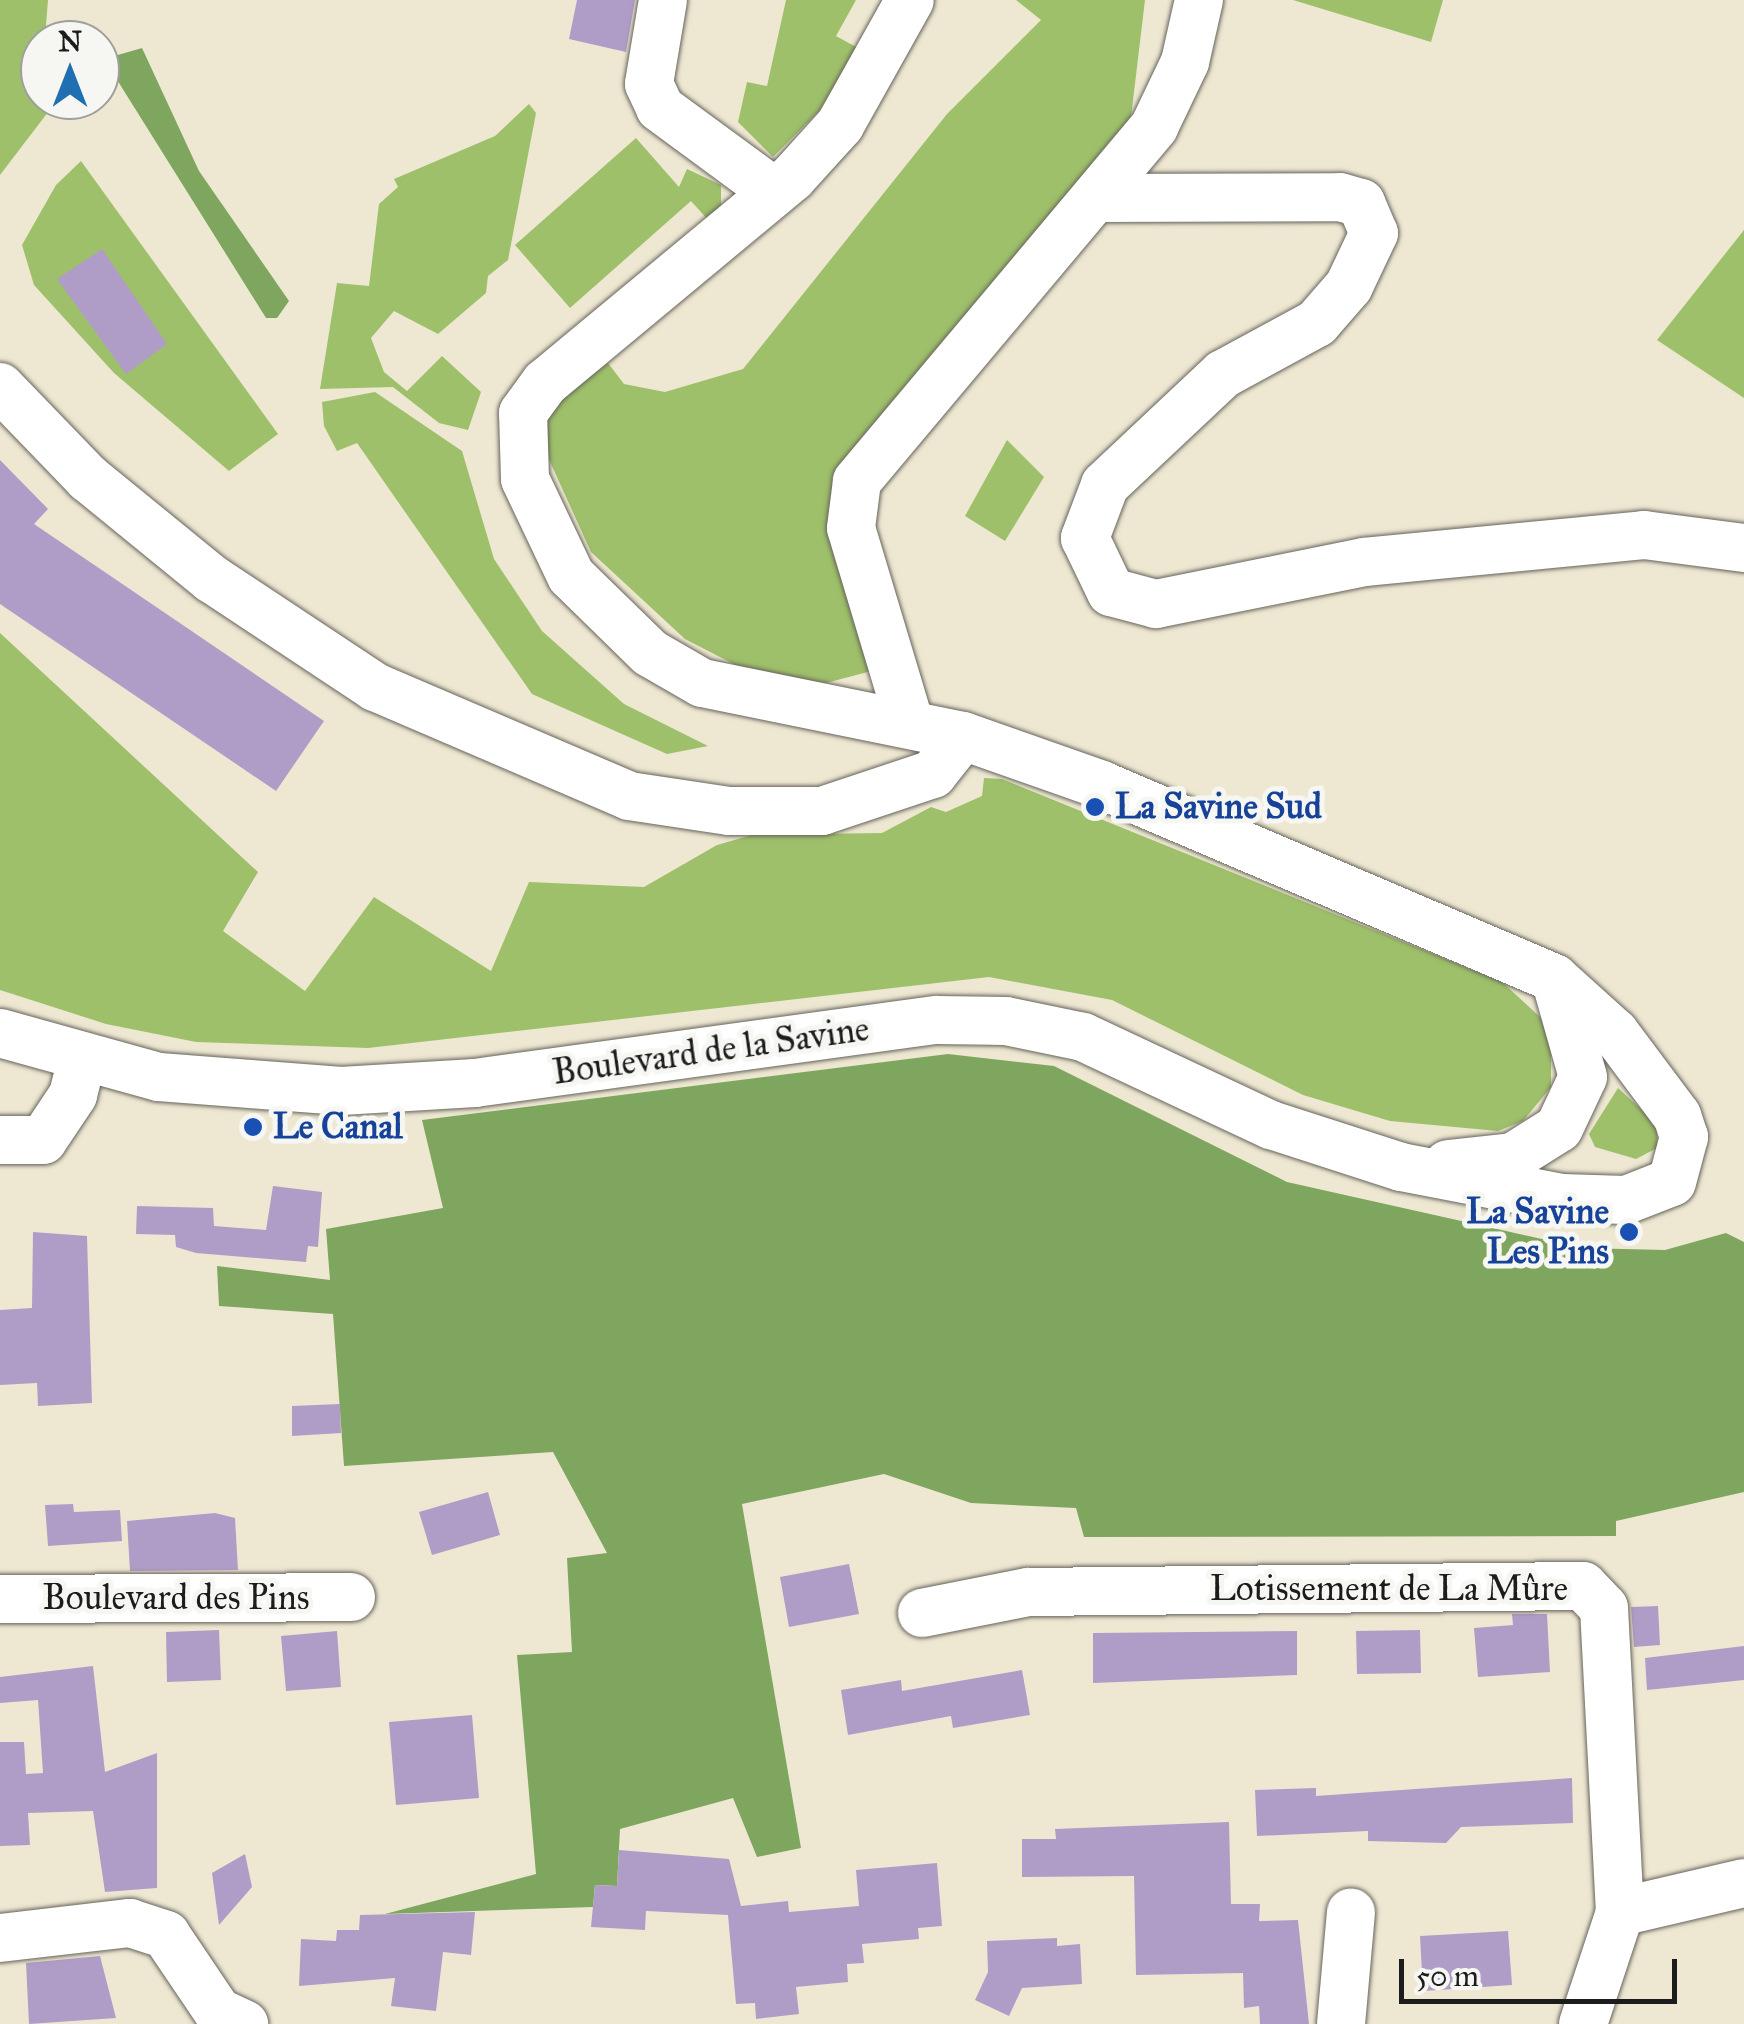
<!DOCTYPE html>
<html>
<head>
<meta charset="utf-8">
<style>
  body { margin:0 }
  #map { position:relative; width:1744px; height:2024px; overflow:hidden; background:#eee8d2; font-family:"IM FELL Great Primer",serif }
  div>[style] { position:absolute }
  .green>* { inset:0; background:#9ec06a }
  .forest>* { inset:0; background:#7ea65e }
  .building>* { inset:0; background:#b09dc7 }
  .roads { filter:drop-shadow(0 0 2px #66635c) drop-shadow(0 0 2px #66635c) }
  .minor>* { height:48px; margin:-24px; padding:0 24px; transform-origin:24px; border-radius:24px; background:#fff }
  .dots>* { width:28px; height:28px; translate:-50% -50%; box-sizing:border-box; border:5px solid #f6f6f2; border-radius:50% }
  span { translate:-50% -50%; white-space:nowrap; text-align:center; line-height:1.15; -webkit-text-stroke:10px #f6f6f2; paint-order:stroke }
  .transit-label { font-size:35px; color:#164399; font-weight:700 }
  .left { translate:0 -50%; text-align:left }
  .right { translate:-100% -50%; text-align:right }
  .street-label { font-size:35px; color:#1c1c1c }
  .north { position:absolute; left:20px; top:20px; width:100px; height:100px; box-sizing:border-box; background:#f6f6f2; border:2px solid #9f9f9c; border-radius:50%; rotate:0deg; font-size:28px; font-weight:700; line-height:40px; text-align:center; color:#1c1c1c }
  .north::after { content:''; display:block; margin:auto; width:35px; height:45px; background:#1f6fb2; clip-path:polygon(50% 0,100% 100%,50% 72%,0 100%) }
  .scale { position:absolute; left:1399px; top:1959px; width:278px; height:45px; box-sizing:border-box; border:5px solid #1c1c1c; border-top:0; padding-left:12px; font-size:30px; line-height:35px; white-space:nowrap; color:#1c1c1c; -webkit-text-stroke:8px #f6f6f2; paint-order:stroke }
</style>
</head>
<body>
<div id="map">
  <div class="green">
    <i style="clip-path:polygon(0 0,48px 0,40px 100px,55px 103px,0 175px)"></i>
    <i style="clip-path:polygon(786px 0,856px 0,836px 36px,858px 48px,819px 111px,773px 157px,738px 122px,747px 82px,767px 86px)"></i>
    <i style="clip-path:polygon(1016px 0,1145px 0,1131px 117px,845px 463px,879px 669px,826px 683px,749px 672px,685px 639px,591px 552px,542px 444px,550px 408px,608px 363px,624px 384px,665px 392px,743px 369px,947px 114px,1041px 20px)"></i>
    <i style="clip-path:polygon(1293px 0,1443px 0,1431px 42px)"></i>
    <i style="clip-path:polygon(529px 104px,536px 113px,508px 260px,488px 276px,486px 293px,438px 334px,394px 311px,371px 338px,384px 372px,407px 391px,442px 356px,481px 392px,468px 430px,439px 423px,393px 387px,320px 389px,337px 283px,369px 286px,379px 204px,398px 187px,394px 179px,495px 136px)"></i>
    <i style="clip-path:polygon(636px 138px,679px 187px,687px 169px,721px 185px,721px 211px,709px 221px,691px 201px,570px 308px,515px 245px)"></i>
    <i style="clip-path:polygon(81px 161px,278px 434px,229px 471px,114px 373px,34px 285px,22px 245px,56px 185px)"></i>
    <i style="clip-path:polygon(1744px 230px,1744px 398px,1657px 340px)"></i>
    <i style="clip-path:polygon(375px 392px,462px 451px,494px 559px,542px 631px,624px 704px,708px 746px,667px 754px,532px 694px,357px 443px,337px 451px,324px 426px,322px 402px)"></i>
    <i style="clip-path:polygon(1007px 440px,1044px 477px,1005px 541px,965px 516px)"></i>
    <i style="clip-path:polygon(0 633px,258px 872px,223px 931px,305px 991px,374px 897px,491px 971px,529px 882px,644px 887px,717px 845px,752px 835px,882px 833px,931px 807px,946px 812px,982px 796px,984px 778px,1002px 779px,1502px 982px,1551px 1027px,1551px 1087px,1523px 1121px,1498px 1131px,1390px 1121px,1303px 1095px,1112px 1000px,989px 977px,368px 1048px,196px 1042px,106px 1024px,0 990px)"></i>
    <i style="clip-path:polygon(1618px 1088px,1657px 1124px,1657px 1148px,1636px 1159px,1595px 1147px,1589px 1134px)"></i>
  </div>
  <div class="forest">
    <i style="clip-path:polygon(142px 48px,199px 171px,289px 301px,277px 318px,266px 318px,104px 59px)"></i>
    <i style="clip-path:polygon(948px 1054px,1054px 1066px,1287px 1182px,1582px 1248px,1665px 1250px,1726px 1233px,1744px 1242px,1744px 1492px,1616px 1521px,1616px 1536px,1084px 1537px,1076px 1508px,971px 1503px,884px 1474px,742px 1504px,801px 1848px,757px 1857px,733px 1798px,620px 1829px,617px 1886px,595px 1885px,593px 1907px,385px 1914px,536px 1874px,517px 1655px,572px 1652px,567px 1558px,607px 1553px,553px 1452px,344px 1466px,333px 1314px,219px 1306px,217px 1266px,330px 1280px,326px 1229px,443px 1208px,422px 1120px)"></i>
  </div>
  <div class="building">
    <i style="clip-path:polygon(577px 0,635px 0,626px 52px,569px 39px)"></i>
    <i style="clip-path:polygon(102px 249px,167px 344px,126px 374px,57px 279px)"></i>
    <i style="clip-path:polygon(0 460px,48px 509px,34px 524px,324px 721px,276px 791px,0 604px)"></i>
    <i style="clip-path:polygon(273px 1186px,322px 1192px,318px 1247px,308px 1246px,306px 1262px,196px 1253px,176px 1247px,175px 1235px,136px 1234px,137px 1206px,213px 1208px,214px 1226px,266px 1230px)"></i>
    <i style="clip-path:polygon(33px 1232px,87px 1236px,92px 1403px,38px 1406px,37px 1383px,0 1385px,0 1310px,32px 1308px)"></i>
    <i style="clip-path:polygon(340px 1404px,341px 1433px,292px 1436px,292px 1406px)"></i>
    <i style="clip-path:polygon(488px 1492px,500px 1535px,432px 1555px,419px 1512px)"></i>
    <i style="clip-path:polygon(73px 1504px,74px 1512px,120px 1510px,122px 1541px,48px 1546px,45px 1505px)"></i>
    <i style="clip-path:polygon(215px 1513px,235px 1518px,238px 1570px,130px 1571px,127px 1521px)"></i>
    <i style="clip-path:polygon(849px 1564px,859px 1614px,789px 1627px,780px 1577px)"></i>
    <i style="clip-path:polygon(1658px 1606px,1660px 1645px,1634px 1647px,1631px 1607px)"></i>
    <i style="clip-path:polygon(1512px 1614px,1547px 1614px,1550px 1672px,1478px 1677px,1474px 1628px,1513px 1625px)"></i>
    <i style="clip-path:polygon(219px 1630px,221px 1680px,167px 1682px,166px 1632px)"></i>
    <i style="clip-path:polygon(1420px 1630px,1421px 1673px,1357px 1674px,1356px 1631px)"></i>
    <i style="clip-path:polygon(337px 1631px,341px 1687px,286px 1691px,281px 1636px)"></i>
    <i style="clip-path:polygon(1297px 1631px,1297px 1675px,1093px 1683px,1093px 1633px)"></i>
    <i style="clip-path:polygon(1744px 1646px,1744px 1680px,1647px 1690px,1645px 1658px)"></i>
    <i style="clip-path:polygon(93px 1666px,105px 1772px,157px 1753px,157px 1888px,105px 1892px,93px 1811px,28px 1813px,30px 1845px,0 1846px,0 1742px,24px 1742px,26px 1774px,43px 1773px,38px 1700px,0 1703px,0 1677px)"></i>
    <i style="clip-path:polygon(1022px 1670px,1030px 1715px,953px 1728px,951px 1716px,848px 1735px,841px 1690px,901px 1680px,902px 1691px)"></i>
    <i style="clip-path:polygon(472px 1715px,479px 1798px,396px 1805px,389px 1722px)"></i>
    <i style="clip-path:polygon(1572px 1778px,1573px 1823px,1461px 1827px,1446px 1843px,1368px 1841px,1368px 1831px,1257px 1836px,1255px 1790px,1316px 1788px,1316px 1796px)"></i>
    <i style="clip-path:polygon(1229px 1822px,1231px 1904px,1260px 1904px,1259px 1921px,1298px 1920px,1309px 2024px,1260px 2024px,1259px 2006px,1244px 2008px,1243px 1973px,1136px 1975px,1134px 1876px,1022px 1877px,1022px 1839px,1056px 1839px,1055px 1829px)"></i>
    <i style="clip-path:polygon(619px 1850px,729px 1859px,741px 1906px,788px 1901px,789px 1912px,859px 1906px,856px 1870px,937px 1863px,942px 1926px,918px 1928px,919px 1939px,862px 1944px,864px 1963px,847px 1964px,848px 1982px,796px 1987px,799px 2014px,756px 2019px,755px 2003px,736px 2004px,728px 1915px,646px 1911px,645px 1930px,591px 1927px,595px 1885px,617px 1886px)"></i>
    <i style="clip-path:polygon(245px 1854px,252px 1887px,219px 1925px,212px 1873px)"></i>
    <i style="clip-path:polygon(475px 1912px,471px 1955px,443px 1952px,436px 2011px,391px 2006px,395px 1978px,299px 1986px,301px 1939px,336px 1941px,337px 1930px,359px 1930px,360px 1915px)"></i>
    <i style="clip-path:polygon(1508px 1931px,1512px 1985px,1423px 1991px,1420px 1936px)"></i>
    <i style="clip-path:polygon(1057px 1938px,1057px 1946px,1080px 1944px,1082px 1984px,1022px 1988px,1009px 2016px,975px 2000px,988px 1972px,987px 1941px)"></i>
    <i style="clip-path:polygon(100px 1956px,116px 2018px,29px 2024px,26px 1963px)"></i>
  </div>
  <div class="roads">
    <div class="minor">
      <i style="left:663px;top:0;width:85px;rotate:99.5deg"></i>
      <i style="left:649px;top:84px;width:26px;rotate:65deg"></i>
      <i style="left:660px;top:108px;width:140px;rotate:36.3deg"></i>
      <i style="left:1095px;top:198px;width:245px;rotate:-0.2deg"></i>
      <i style="left:1340px;top:197px;width:22px;rotate:16deg"></i>
      <i style="left:1361px;top:203px;width:33px;rotate:67deg"></i>
      <i style="left:1374px;top:233px;width:59px;rotate:115.3deg"></i>
      <i style="left:1349px;top:286px;width:49px;rotate:130.9deg"></i>
      <i style="left:1317px;top:323px;width:107px;rotate:151.5deg"></i>
      <i style="left:1223px;top:374px;width:162px;rotate:136.8deg"></i>
      <i style="left:1105px;top:485px;width:57px;rotate:110.7deg"></i>
      <i style="left:1085px;top:538px;width:60px;rotate:64.3deg"></i>
      <i style="left:1111px;top:592px;width:47px;rotate:14.9deg"></i>
      <i style="left:1156px;top:604px;width:212px;rotate:-11.4deg"></i>
      <i style="left:1364px;top:562px;width:281px;rotate:-5.5deg"></i>
      <i style="left:1644px;top:535px;width:101px;rotate:7.4deg"></i>
      <i style="left:0;top:387px;width:127px;rotate:46deg"></i>
      <i style="left:88px;top:478px;width:160px;rotate:39.2deg"></i>
      <i style="left:212px;top:579px;width:196px;rotate:33.5deg"></i>
      <i style="left:375px;top:687px;width:276px;rotate:23.2deg"></i>
      <i style="left:629px;top:796px;width:101px;rotate:8.5deg"></i>
      <i style="left:729px;top:811px;width:93px"></i>
      <i style="left:822px;top:811px;width:117px;rotate:-18.4deg"></i>
      <i style="left:933px;top:774px;width:48px;rotate:-51.7deg"></i>
      <i style="left:908px;top:718px;width:198px;rotate:-106.7deg"></i>
      <i style="left:851px;top:528px;width:47px;rotate:-82.7deg"></i>
      <i style="left:857px;top:481px;width:462px;rotate:-50deg"></i>
      <i style="left:1154px;top:127px;width:72px;rotate:-64.5deg"></i>
      <i style="left:1185px;top:62px;width:64px;rotate:-77.3deg"></i>
      <i style="left:0;top:1033px;width:165px;rotate:15.5deg"></i>
      <i style="left:159px;top:1077px;width:183px;rotate:4.4deg"></i>
      <i style="left:341px;top:1091px;width:134px;rotate:-3.4deg"></i>
      <i style="left:475px;top:1083px;width:466px;rotate:-7.8deg"></i>
      <i style="left:937px;top:1020px;width:69px;rotate:0.8deg"></i>
      <i style="left:1006px;top:1021px;width:79px;rotate:11.7deg"></i>
      <i style="left:1083px;top:1037px;width:208px;rotate:25.1deg"></i>
      <i style="left:1271px;top:1125px;width:137px;rotate:17.9deg"></i>
      <i style="left:1401px;top:1167px;width:164px;rotate:10.9deg"></i>
      <i style="left:1562px;top:1198px;width:64px;rotate:1.8deg"></i>
      <i style="left:1626px;top:1200px;width:49px;rotate:-21.4deg"></i>
      <i style="left:1672px;top:1182px;width:47px;rotate:-75.1deg"></i>
      <i style="left:1684px;top:1137px;width:22px;rotate:-108deg"></i>
      <i style="left:1677px;top:1116px;width:104px;rotate:-126.8deg"></i>
      <i style="left:1615px;top:1033px;width:82px;rotate:-138deg"></i>
      <i style="left:1554px;top:978px;width:491px;rotate:-156.9deg"></i>
      <i style="left:1102px;top:785px;width:147px;rotate:-160.6deg"></i>
      <i style="left:963px;top:736px;width:266px;rotate:-168.5deg"></i>
      <i style="left:702px;top:683px;width:60px;rotate:-150deg"></i>
      <i style="left:650px;top:653px;width:110px;rotate:-135.7deg"></i>
      <i style="left:571px;top:576px;width:107px;rotate:-115.4deg"></i>
      <i style="left:525px;top:479px;width:66px;rotate:-91.7deg"></i>
      <i style="left:523px;top:413px;width:37px;rotate:-54deg"></i>
      <i style="left:545px;top:383px;width:321px;rotate:-39.7deg"></i>
      <i style="left:792px;top:178px;width:72px;rotate:-47.8deg"></i>
      <i style="left:840px;top:125px;width:143px;rotate:-60.8deg"></i>
      <i style="left:0;top:1140px;width:43px"></i>
      <i style="left:43px;top:1140px;width:54px;rotate:-56.3deg"></i>
      <i style="left:73px;top:1095px;width:38px;rotate:-76deg"></i>
      <i style="left:1448px;top:1164px;width:65px;rotate:-6.1deg"></i>
      <i style="left:1513px;top:1157px;width:54px;rotate:-32.2deg"></i>
      <i style="left:1559px;top:1128px;width:56px;rotate:-64.8deg"></i>
      <i style="left:1583px;top:1077px;width:96px;rotate:-105.8deg"></i>
      <i style="left:0;top:1599px;width:351px;rotate:-0.3deg"></i>
      <i style="left:922px;top:1613px;width:108px;rotate:-11.2deg"></i>
      <i style="left:1028px;top:1592px;width:555px;rotate:-0.62deg"></i>
      <i style="left:1583px;top:1586px;width:30px;rotate:46deg"></i>
      <i style="left:1604px;top:1608px;width:304px;rotate:87deg"></i>
      <i style="left:0;top:1938px;width:131px;rotate:-6.6deg"></i>
      <i style="left:130px;top:1923px;width:38px;rotate:18deg"></i>
      <i style="left:166px;top:1935px;width:93px;rotate:56deg"></i>
      <i style="left:218px;top:2012px;width:29px;rotate:25deg"></i>
      <i style="left:1341px;top:2024px;width:112px;rotate:-84.9deg"></i>
      <i style="left:1583px;top:2024px;width:118px;rotate:-71.7deg"></i>
      <i style="left:1620px;top:1912px;width:127px;rotate:-13.2deg"></i>
    </div>
  </div>
  <div class="dots">
    <i style="left:1095px;top:807px;background:#1a4fb4"></i>
    <i style="left:253px;top:1127px;background:#1a4fb4"></i>
    <i style="left:1629px;top:1232px;background:#1a4fb4"></i>
  </div>
  <div class="transit-label">
    <span class="left" style="left:1115px;top:807px">La Savine Sud</span>
    <span class="left" style="left:273px;top:1127px">Le Canal</span>
    <span class="right" style="left:1609px;top:1232px">La Savine<br>Les Pins</span>
  </div>
  <div class="street-label">
    <span style="left:711px;top:1051px;rotate:-8deg">Boulevard de la Savine</span>
    <span style="left:1389px;top:1589px">Lotissement de La Mûre</span>
    <span style="left:176px;top:1598px">Boulevard des Pins</span>
  </div>
  <div class="north">N</div>
  <div class="scale">50 m</div>
</div>
</body>
</html>
